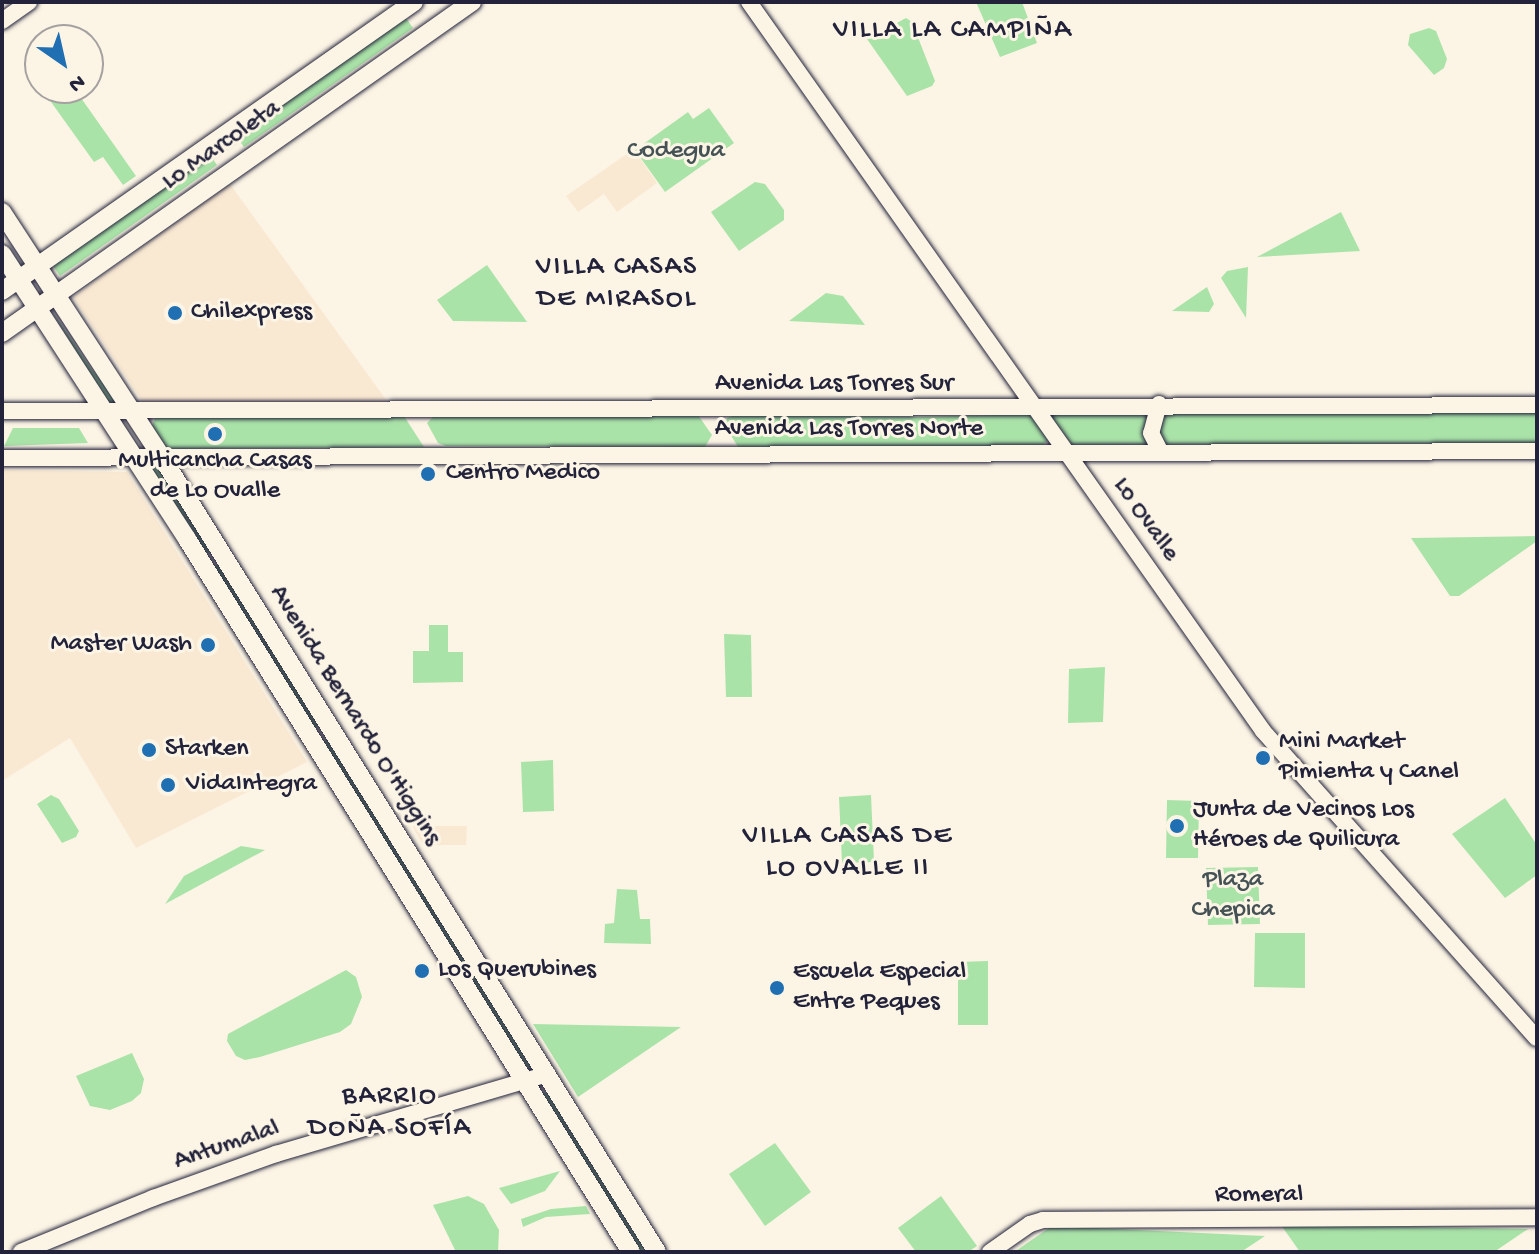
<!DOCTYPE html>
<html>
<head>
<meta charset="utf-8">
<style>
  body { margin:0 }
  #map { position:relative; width:1539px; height:1254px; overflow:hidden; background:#fcf5e5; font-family:"Gochi Hand",sans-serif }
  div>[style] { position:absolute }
  .built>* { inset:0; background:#fae9d2 }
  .green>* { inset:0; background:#aae3a8 }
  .roads { filter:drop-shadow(0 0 2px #22223b) drop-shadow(0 0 2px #22223b) }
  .tertiary>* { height:16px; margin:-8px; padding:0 8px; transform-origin:8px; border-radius:8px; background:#fcf5e5 }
  .secondary>* { height:18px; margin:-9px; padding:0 9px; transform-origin:9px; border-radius:9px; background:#fcf5e5 }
  .dots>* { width:22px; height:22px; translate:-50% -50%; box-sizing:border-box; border:4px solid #fcf5e5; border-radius:50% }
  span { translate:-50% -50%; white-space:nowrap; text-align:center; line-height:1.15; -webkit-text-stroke:6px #fcf5e5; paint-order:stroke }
  .street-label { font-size:26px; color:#22223b }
  .park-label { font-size:26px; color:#445256 }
  .poi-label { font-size:26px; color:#22223b }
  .left { translate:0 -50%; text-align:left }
  .right { translate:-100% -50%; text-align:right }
  .neighbourhood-label { font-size:28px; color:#22223b; letter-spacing:2px }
  .frame { position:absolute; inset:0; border:4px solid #22223b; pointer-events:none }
  .north { position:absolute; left:24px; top:24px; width:80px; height:80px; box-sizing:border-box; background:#fcf5e5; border:2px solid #a5a1a1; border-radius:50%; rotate:146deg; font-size:22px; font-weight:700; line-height:32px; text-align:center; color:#22223b }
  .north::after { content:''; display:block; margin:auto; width:28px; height:36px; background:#1f6fb2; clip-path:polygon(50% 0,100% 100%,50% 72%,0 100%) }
</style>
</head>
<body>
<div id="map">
  <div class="built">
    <i style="clip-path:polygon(634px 149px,657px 183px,617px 212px,604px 194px,578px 212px,566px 196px)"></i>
    <i style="clip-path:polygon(230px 184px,387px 401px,146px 407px,73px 297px)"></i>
    <i style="clip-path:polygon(2px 470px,127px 472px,307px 762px,136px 848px,70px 738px,2px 781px)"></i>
    <i style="clip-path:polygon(412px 826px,467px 826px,466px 845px,423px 845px)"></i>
  </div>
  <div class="green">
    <i style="clip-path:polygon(976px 2px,1022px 2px,1037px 43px,1000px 57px)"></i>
    <i style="clip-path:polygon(406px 18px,413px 28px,244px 147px,236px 136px)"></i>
    <i style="clip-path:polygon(906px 18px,912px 22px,935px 81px,932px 86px,907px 96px,867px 39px)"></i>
    <i style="clip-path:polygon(1429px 28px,1436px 31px,1447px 59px,1444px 68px,1434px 75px,1408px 45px,1410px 34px)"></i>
    <i style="clip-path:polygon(41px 88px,74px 88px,136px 176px,123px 185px,103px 157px,94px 162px)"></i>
    <i style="clip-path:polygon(709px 108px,734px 143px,665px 192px,635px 150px,688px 112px,693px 119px)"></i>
    <i style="clip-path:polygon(210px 155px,217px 165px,60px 276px,53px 266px)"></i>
    <i style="clip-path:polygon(755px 182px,765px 184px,784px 210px,784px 220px,739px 251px,711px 212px)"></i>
    <i style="clip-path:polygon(1341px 212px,1360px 251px,1257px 257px)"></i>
    <i style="clip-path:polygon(487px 265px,527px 322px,453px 321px,437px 300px)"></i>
    <i style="clip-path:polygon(1248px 267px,1246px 318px,1221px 278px,1227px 271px)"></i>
    <i style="clip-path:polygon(1207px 287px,1214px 304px,1209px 312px,1172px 311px)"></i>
    <i style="clip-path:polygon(826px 293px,843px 296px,865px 325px,789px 321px)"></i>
    <i style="clip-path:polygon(50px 308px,92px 370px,120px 403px,108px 404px)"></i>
    <i style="clip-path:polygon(1537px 410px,1537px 443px,1072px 445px,1051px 418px,1054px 412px)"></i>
    <i style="clip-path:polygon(1035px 414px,1050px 438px,1041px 447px,740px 450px,725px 426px,727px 418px,735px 415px,917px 417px)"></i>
    <i style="clip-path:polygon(698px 415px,712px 435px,705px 447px,446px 446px,438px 443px,427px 423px,433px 417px)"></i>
    <i style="clip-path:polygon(156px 416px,404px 416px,424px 447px,167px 449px,152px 426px)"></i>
    <i style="clip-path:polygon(13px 428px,79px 428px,88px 443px,4px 446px)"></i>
    <i style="clip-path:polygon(148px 463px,159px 463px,215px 550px,205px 554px)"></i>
    <i style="clip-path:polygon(1537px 536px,1537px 541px,1459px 596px,1450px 596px,1411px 538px)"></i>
    <i style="clip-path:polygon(220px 565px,319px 724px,316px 728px,312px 728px,212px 566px)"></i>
    <i style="clip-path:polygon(429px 625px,448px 625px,448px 652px,463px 652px,463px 682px,413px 683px,413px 651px,429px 651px)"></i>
    <i style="clip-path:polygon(724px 634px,751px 635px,752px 697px,726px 697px)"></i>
    <i style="clip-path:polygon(1105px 667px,1103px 722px,1068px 723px,1069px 669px)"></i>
    <i style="clip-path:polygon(329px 740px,532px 1060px,530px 1068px,524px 1066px,320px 741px)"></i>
    <i style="clip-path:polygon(553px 760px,554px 811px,523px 812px,521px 762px)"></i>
    <i style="clip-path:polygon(51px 795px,59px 799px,79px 831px,76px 837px,62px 843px,37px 804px)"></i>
    <i style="clip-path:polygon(871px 795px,874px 862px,842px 863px,839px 797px)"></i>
    <i style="clip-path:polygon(1505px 798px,1537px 845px,1537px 875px,1505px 898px,1452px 834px)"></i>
    <i style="clip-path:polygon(1167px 800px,1199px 801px,1198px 858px,1166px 858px)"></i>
    <i style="clip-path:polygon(241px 846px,265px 850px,165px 904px,184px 876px)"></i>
    <i style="clip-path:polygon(1258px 867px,1260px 924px,1208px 925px,1206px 868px)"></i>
    <i style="clip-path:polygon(617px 889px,637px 890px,640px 919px,650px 919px,651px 944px,604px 943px,605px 924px,614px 923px)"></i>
    <i style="clip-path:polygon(1255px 933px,1305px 933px,1305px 988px,1254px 987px)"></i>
    <i style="clip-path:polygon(988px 961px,988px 1025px,958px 1025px,958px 962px)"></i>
    <i style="clip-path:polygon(346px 970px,356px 977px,362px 997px,351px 1024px,340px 1032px,260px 1057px,245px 1060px,236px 1056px,227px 1041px,228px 1034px)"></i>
    <i style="clip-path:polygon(533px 1024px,681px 1027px,578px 1097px)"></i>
    <i style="clip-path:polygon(132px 1053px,144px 1079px,141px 1093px,132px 1101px,110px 1110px,90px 1106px,76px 1076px)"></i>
    <i style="clip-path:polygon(541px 1092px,549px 1094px,648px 1251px,638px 1252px)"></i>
    <i style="clip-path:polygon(775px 1143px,811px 1192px,765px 1226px,729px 1174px)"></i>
    <i style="clip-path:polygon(560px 1171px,545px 1191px,511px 1204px,499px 1188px)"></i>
    <i style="clip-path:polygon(468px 1196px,484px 1204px,499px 1230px,498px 1252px,456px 1252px,433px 1205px)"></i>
    <i style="clip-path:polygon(941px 1196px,977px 1246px,968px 1252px,916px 1252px,898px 1228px)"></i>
    <i style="clip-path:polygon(586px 1206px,590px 1214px,546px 1217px,523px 1227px,521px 1219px,551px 1209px)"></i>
    <i style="clip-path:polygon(1281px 1225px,1528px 1229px,1494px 1252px,1300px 1252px)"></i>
    <i style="clip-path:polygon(1052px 1226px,1265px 1236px,1241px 1252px,1014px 1252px)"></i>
  </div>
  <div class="roads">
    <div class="tertiary">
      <i style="left:749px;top:2px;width:892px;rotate:54.81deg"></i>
      <i style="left:1263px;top:731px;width:411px;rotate:48.3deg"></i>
      <i style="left:2px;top:21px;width:33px;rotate:-35deg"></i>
      <i style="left:1159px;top:404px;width:30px;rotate:105deg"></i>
      <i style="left:1151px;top:433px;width:22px;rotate:63deg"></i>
      <i style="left:2px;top:411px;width:1535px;rotate:-0.22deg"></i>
      <i style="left:2px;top:458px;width:1535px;rotate:-0.26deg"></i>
      <i style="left:21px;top:1252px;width:143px;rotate:-22.2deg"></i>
      <i style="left:153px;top:1198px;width:131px;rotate:-19.7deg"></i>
      <i style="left:276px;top:1154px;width:283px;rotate:-16.4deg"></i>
      <i style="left:990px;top:1252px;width:49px;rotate:-35deg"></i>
      <i style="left:1030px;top:1224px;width:14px;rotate:-17deg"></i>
      <i style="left:1043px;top:1220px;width:494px;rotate:-0.3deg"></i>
    </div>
    <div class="secondary">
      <i style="left:2px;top:212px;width:291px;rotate:56.9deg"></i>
      <i style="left:161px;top:456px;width:938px;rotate:58.07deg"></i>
      <i style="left:2px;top:254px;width:340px;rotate:57deg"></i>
      <i style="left:187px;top:539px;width:840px;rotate:58.09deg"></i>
      <i style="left:2px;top:291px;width:503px;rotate:-35.05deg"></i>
      <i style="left:2px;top:333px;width:575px;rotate:-35.16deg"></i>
    </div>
  </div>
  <div class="dots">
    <i style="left:175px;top:313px;background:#1f6fb2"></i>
    <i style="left:215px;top:434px;background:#1f6fb2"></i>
    <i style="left:428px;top:474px;background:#1f6fb2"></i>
    <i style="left:208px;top:645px;background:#1f6fb2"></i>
    <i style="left:149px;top:750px;background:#1f6fb2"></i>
    <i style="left:1263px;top:758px;background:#1f6fb2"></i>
    <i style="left:168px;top:785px;background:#1f6fb2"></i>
    <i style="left:1177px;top:826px;background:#1f6fb2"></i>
    <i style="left:422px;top:971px;background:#1f6fb2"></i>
    <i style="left:777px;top:988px;background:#1f6fb2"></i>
  </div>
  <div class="street-label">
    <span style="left:222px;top:146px;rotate:-35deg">Lo Marcoleta</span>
    <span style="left:834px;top:385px">Avenida Las Torres Sur</span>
    <span style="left:849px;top:430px">Avenida Las Torres Norte</span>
    <span style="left:1145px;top:520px;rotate:55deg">Lo Ovalle</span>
    <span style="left:354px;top:716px;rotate:58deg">Avenida Bernardo O'Higgins</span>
    <span style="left:227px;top:1146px;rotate:-19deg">Antumalal</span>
    <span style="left:1259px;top:1196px">Romeral</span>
  </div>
  <div class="park-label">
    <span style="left:676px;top:152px">Codegua</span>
    <span style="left:1233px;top:896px">Plaza<br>Chepica</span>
  </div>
  <div class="poi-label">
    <span class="left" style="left:191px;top:313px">Chilexpress</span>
    <span style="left:215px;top:477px">Multicancha Casas<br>de Lo Ovalle</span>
    <span class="left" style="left:446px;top:474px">Centro Medico</span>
    <span class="right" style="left:192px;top:645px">Master Wash</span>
    <span class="left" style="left:1279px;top:758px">Mini Market<br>Pimienta y Canel</span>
    <span class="left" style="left:165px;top:750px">Starken</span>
    <span class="left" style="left:186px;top:785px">VidaIntegra</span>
    <span class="left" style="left:1193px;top:826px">Junta de Vecinos Los<br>Héroes de Quilicura</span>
    <span class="left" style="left:438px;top:971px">Los Querubines</span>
    <span class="left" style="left:793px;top:988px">Escuela Especial<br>Entre Peques</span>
  </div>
  <div class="neighbourhood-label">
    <span style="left:953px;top:31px">VILLA LA CAMPIÑA</span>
    <span style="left:617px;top:284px">VILLA CASAS<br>DE MIRASOL</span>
    <span style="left:848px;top:853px">VILLA CASAS DE<br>LO OVALLE II</span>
    <span style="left:390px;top:1113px">BARRIO<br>DOÑA SOFÍA</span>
  </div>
  <div class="frame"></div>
  <div class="north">N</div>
</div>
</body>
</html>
